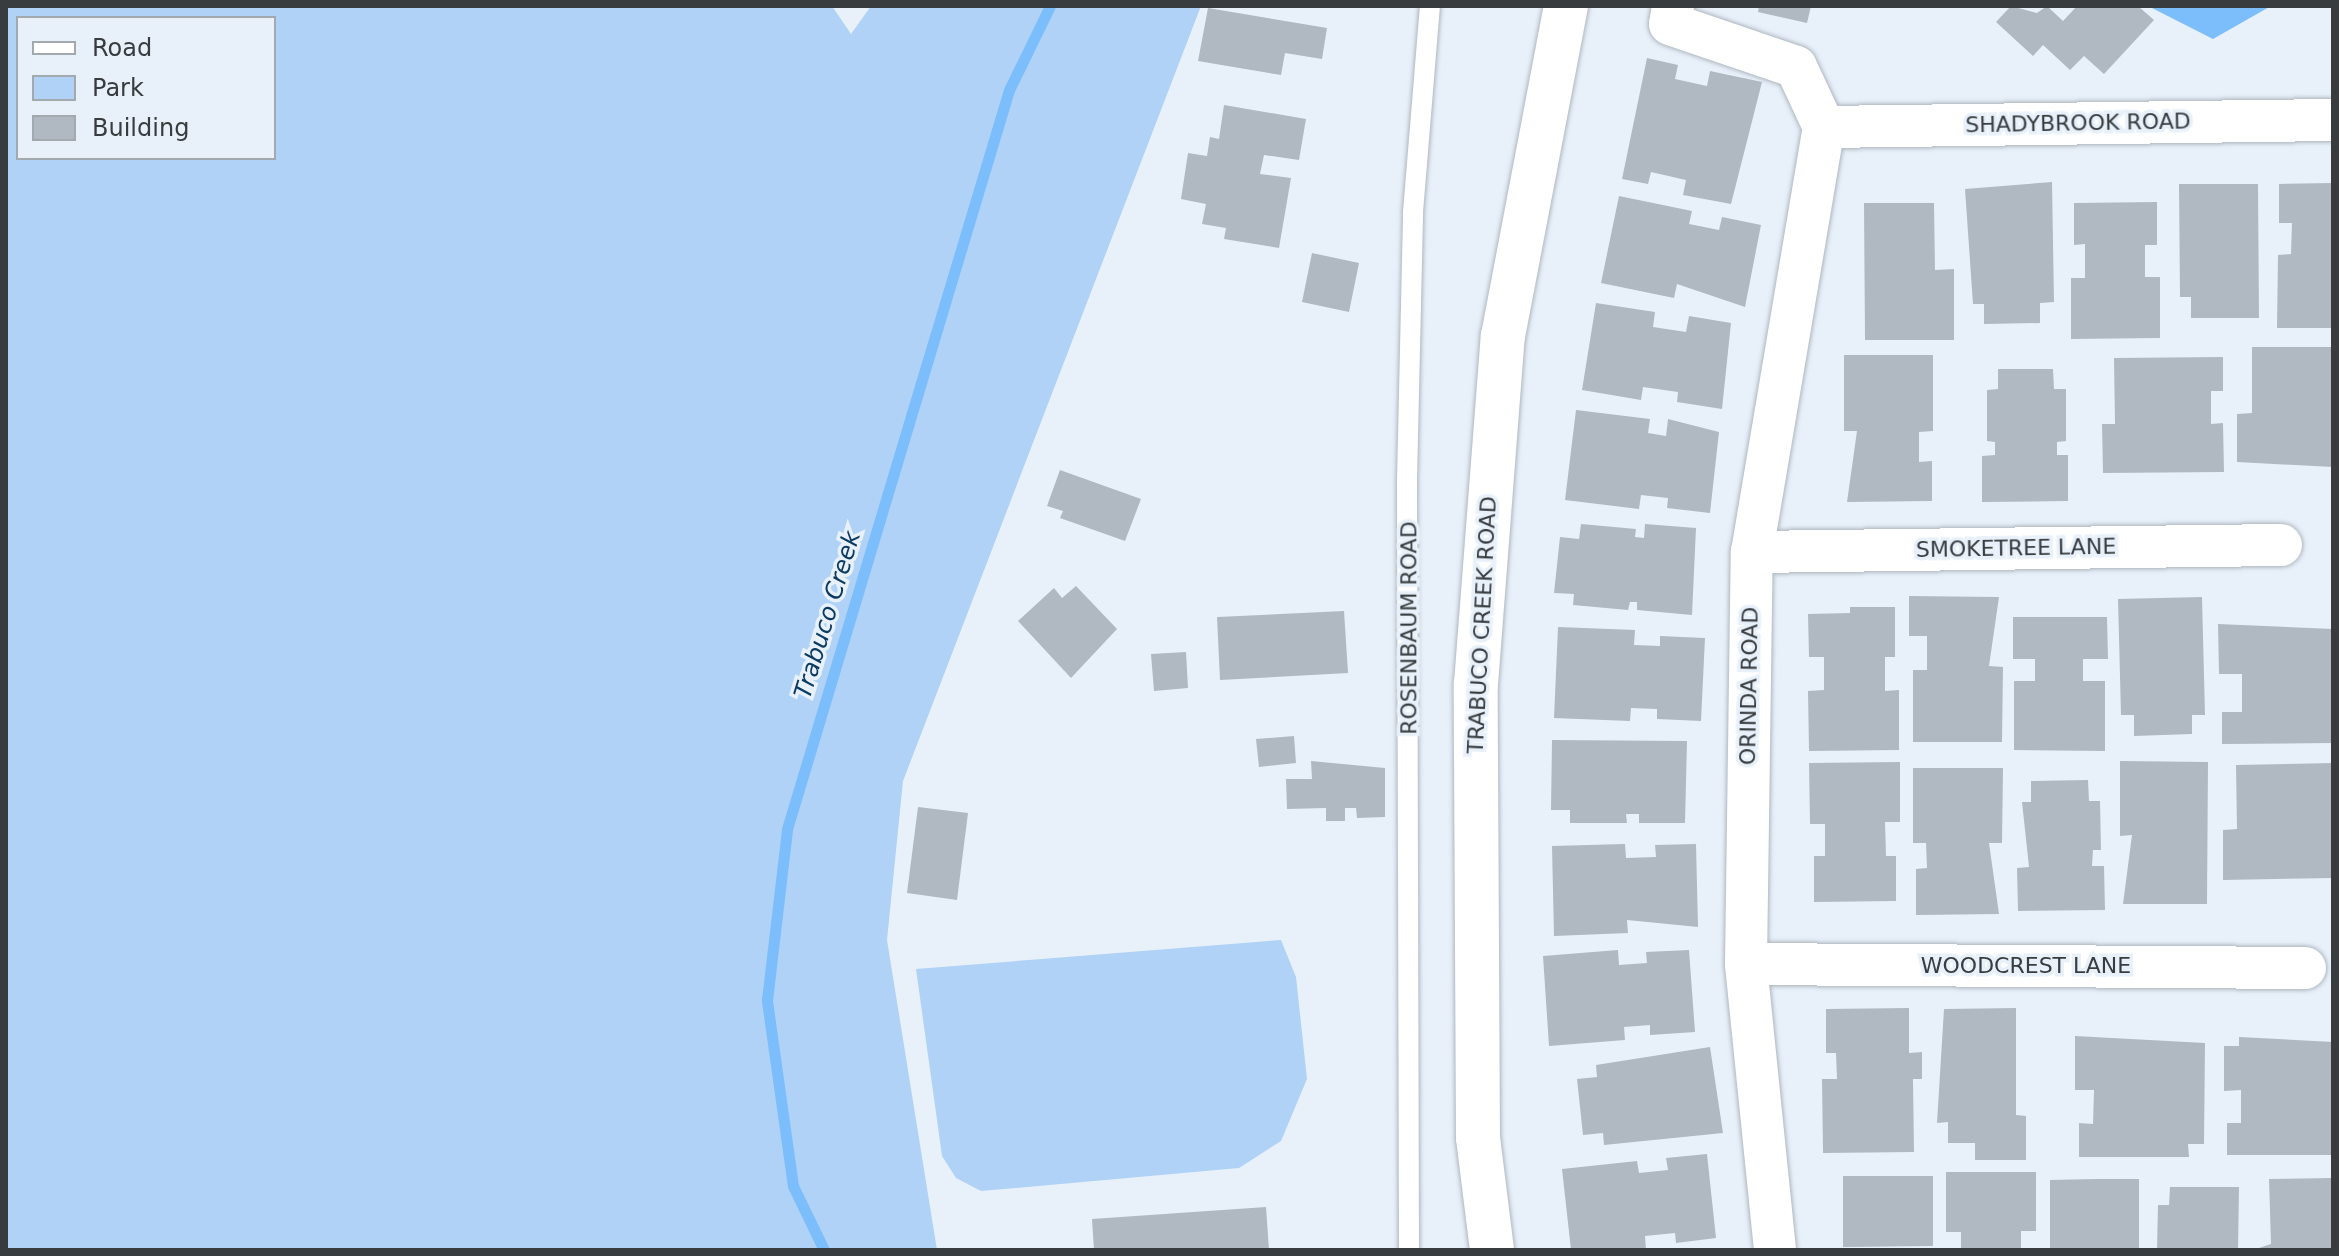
<!DOCTYPE html>
<html>
<head>
<meta charset="utf-8">
<style>
  body { margin:0 }
  #map { position:relative; width:2339px; height:1256px; overflow:hidden; background:#e8f1fa; font-family:"DejaVu Sans",sans-serif }
  div>[style] { position:absolute }
  .green>* { inset:0; background:#afd2f6 }
  .water>* { inset:0; background:#7cbdfb }
  .stream>* { height:11px; margin:-5.5px; padding:0 5.5px; transform-origin:5.5px; border-radius:5.5px; background:#7cbdfb }
  .building>* { inset:0; background:#b0b8c1 }
  .roads { filter:drop-shadow(0 0 2px #afb7c0) drop-shadow(0 0 2px #afb7c0) }
  .service>* { height:20px; margin:-10px; padding:0 10px; transform-origin:10px; border-radius:10px; background:#fff }
  .minor>* { height:42px; margin:-21px; padding:0 21px; transform-origin:21px; border-radius:21px; background:#fff }
  .tertiary>* { height:44px; margin:-22px; padding:0 22px; transform-origin:22px; border-radius:22px; background:#fff }
  span { translate:-50% -50%; white-space:nowrap; text-align:center; line-height:1.15; -webkit-text-stroke:7px #e8f1fa; paint-order:stroke }
  .street-label { font-size:22px; color:#383c3f }
  .water-label { font-size:24px; color:#0a3a62; font-style:italic }
  .frame { position:absolute; inset:0; border:8px solid #383c3f; pointer-events:none }
  .legend { position:absolute; left:16px; top:16px; width:260px; height:144px; box-sizing:border-box; background:#e8f1fa; border:2px solid #a2a9af; margin:0; padding:10px 14px; list-style:none; font-size:24px; color:#383c3f }
  .legend li { display:flex; align-items:center; gap:16px; height:40px }
  .legend b { width:40px; border:2px solid #a2a9af }
</style>
</head>
<body>
<div id="map">
  <div class="green">
    <i style="clip-path:polygon(evenodd,6px 6px,832px 6px,851px 34px,871px 6px,1201px 6px,903px 781px,887px 940px,937px 1250px,6px 1250px,6px 6px,18px 18px,274px 18px,274px 158px,18px 158px,18px 18px)"></i>
    <i style="clip-path:polygon(1281px 940px,1296px 977px,1307px 1079px,1281px 1141px,1239px 1168px,981px 1191px,956px 1178px,942px 1156px,916px 969px)"></i>
  </div>
  <div class="water">
    <i style="clip-path:polygon(2148px 6px,2271px 6px,2213px 39px)"></i>
  </div>
  <div class="stream">
    <i style="left:824px;top:1250px;width:71px;rotate:-115.8deg"></i>
    <i style="left:793px;top:1186px;width:188px;rotate:-98deg"></i>
    <i style="left:767px;top:1000px;width:172px;rotate:-83.3deg"></i>
    <i style="left:787px;top:829px;width:772px;rotate:-73.28deg"></i>
    <i style="left:1009px;top:90px;width:93px;rotate:-64deg"></i>
  </div>
  <div class="building">
    <i style="clip-path:polygon(1759px 6px,1811px 6px,1807px 23px,1758px 12px)"></i>
    <i style="clip-path:polygon(2011px 6px,2037px 13px,2047px 6px,2063px 21px,2077px 6px,2138px 6px,2154px 20px,2104px 74px,2084px 56px,2070px 70px,2043px 45px,2033px 56px,1996px 22px)"></i>
    <i style="clip-path:polygon(1208px 8px,1327px 28px,1322px 59px,1285px 53px,1281px 75px,1198px 61px)"></i>
    <i style="clip-path:polygon(1647px 58px,1678px 65px,1675px 79px,1707px 86px,1710px 71px,1762px 82px,1731px 204px,1683px 195px,1686px 180px,1651px 172px,1648px 184px,1622px 179px)"></i>
    <i style="clip-path:polygon(1224px 105px,1306px 119px,1299px 160px,1264px 155px,1260px 174px,1291px 178px,1279px 248px,1224px 239px,1226px 228px,1202px 224px,1206px 204px,1181px 199px,1188px 153px,1207px 156px,1210px 137px,1219px 139px)"></i>
    <i style="clip-path:polygon(2052px 182px,2054px 302px,2040px 303px,2040px 323px,1984px 324px,1984px 304px,1973px 304px,1965px 189px)"></i>
    <i style="clip-path:polygon(2333px 183px,2333px 328px,2277px 328px,2278px 255px,2291px 254px,2292px 223px,2279px 223px,2279px 184px)"></i>
    <i style="clip-path:polygon(2179px 184px,2258px 184px,2259px 318px,2191px 318px,2191px 297px,2180px 297px)"></i>
    <i style="clip-path:polygon(1619px 196px,1692px 211px,1689px 224px,1719px 230px,1722px 217px,1761px 225px,1745px 307px,1677px 284px,1674px 298px,1601px 283px)"></i>
    <i style="clip-path:polygon(2157px 202px,2157px 245px,2145px 245px,2145px 277px,2160px 277px,2160px 338px,2071px 339px,2071px 278px,2085px 278px,2085px 244px,2074px 245px,2074px 203px)"></i>
    <i style="clip-path:polygon(1864px 203px,1934px 203px,1935px 270px,1954px 269px,1954px 340px,1865px 340px)"></i>
    <i style="clip-path:polygon(1312px 253px,1359px 263px,1349px 312px,1302px 302px)"></i>
    <i style="clip-path:polygon(1596px 303px,1655px 312px,1653px 327px,1686px 332px,1689px 316px,1731px 323px,1722px 409px,1677px 402px,1678px 392px,1643px 387px,1641px 400px,1582px 390px)"></i>
    <i style="clip-path:polygon(2252px 347px,2333px 347px,2333px 467px,2237px 462px,2237px 414px,2252px 413px)"></i>
    <i style="clip-path:polygon(1844px 355px,1933px 355px,1933px 431px,1919px 432px,1919px 462px,1932px 461px,1932px 501px,1847px 502px,1857px 431px,1844px 431px)"></i>
    <i style="clip-path:polygon(2223px 357px,2223px 391px,2211px 391px,2211px 424px,2223px 423px,2224px 472px,2103px 473px,2102px 424px,2115px 424px,2114px 358px)"></i>
    <i style="clip-path:polygon(1998px 369px,2053px 369px,2054px 389px,2066px 389px,2066px 441px,2057px 442px,2057px 455px,2068px 455px,2068px 501px,1982px 502px,1982px 456px,1995px 455px,1995px 442px,1987px 441px,1987px 390px,1998px 389px)"></i>
    <i style="clip-path:polygon(1576px 410px,1650px 419px,1648px 433px,1666px 436px,1668px 419px,1719px 432px,1710px 513px,1667px 508px,1668px 498px,1641px 495px,1639px 509px,1565px 500px)"></i>
    <i style="clip-path:polygon(1060px 470px,1141px 499px,1125px 541px,1060px 518px,1063px 511px,1047px 506px)"></i>
    <i style="clip-path:polygon(1581px 524px,1636px 529px,1635px 537px,1644px 538px,1645px 524px,1696px 528px,1692px 615px,1637px 610px,1637px 602px,1630px 602px,1628px 610px,1573px 605px,1574px 594px,1554px 593px,1560px 537px,1579px 539px)"></i>
    <i style="clip-path:polygon(1076px 586px,1117px 629px,1071px 678px,1018px 621px,1054px 588px,1062px 598px)"></i>
    <i style="clip-path:polygon(1909px 596px,1999px 597px,1989px 666px,2003px 667px,2002px 742px,1913px 742px,1913px 670px,1927px 670px,1927px 636px,1909px 636px)"></i>
    <i style="clip-path:polygon(2202px 597px,2205px 715px,2192px 715px,2192px 734px,2134px 736px,2134px 715px,2121px 715px,2118px 599px)"></i>
    <i style="clip-path:polygon(1850px 607px,1895px 607px,1895px 657px,1885px 657px,1885px 691px,1899px 690px,1899px 750px,1809px 751px,1808px 691px,1824px 690px,1824px 657px,1809px 657px,1808px 614px,1850px 613px)"></i>
    <i style="clip-path:polygon(1344px 611px,1348px 673px,1220px 680px,1217px 617px)"></i>
    <i style="clip-path:polygon(2013px 617px,2107px 617px,2108px 659px,2083px 659px,2083px 681px,2105px 681px,2105px 751px,2014px 750px,2014px 681px,2035px 681px,2035px 659px,2013px 659px)"></i>
    <i style="clip-path:polygon(2218px 624px,2333px 629px,2332px 743px,2222px 744px,2222px 712px,2242px 712px,2242px 674px,2219px 674px)"></i>
    <i style="clip-path:polygon(1558px 627px,1635px 630px,1634px 645px,1660px 646px,1660px 636px,1705px 638px,1701px 721px,1657px 719px,1657px 709px,1631px 708px,1630px 721px,1554px 718px)"></i>
    <i style="clip-path:polygon(1186px 652px,1188px 688px,1154px 691px,1151px 654px)"></i>
    <i style="clip-path:polygon(1294px 736px,1296px 763px,1259px 767px,1256px 739px)"></i>
    <i style="clip-path:polygon(1552px 740px,1687px 741px,1685px 823px,1639px 823px,1639px 814px,1626px 814px,1627px 823px,1570px 823px,1570px 810px,1551px 810px)"></i>
    <i style="clip-path:polygon(1311px 761px,1385px 768px,1385px 817px,1357px 818px,1356px 808px,1345px 808px,1345px 821px,1326px 821px,1326px 808px,1287px 809px,1286px 779px,1312px 779px)"></i>
    <i style="clip-path:polygon(2120px 761px,2208px 762px,2207px 904px,2123px 904px,2132px 835px,2120px 836px)"></i>
    <i style="clip-path:polygon(1900px 762px,1900px 822px,1885px 822px,1886px 856px,1896px 856px,1896px 901px,1814px 902px,1814px 856px,1825px 856px,1825px 824px,1810px 824px,1809px 763px)"></i>
    <i style="clip-path:polygon(2333px 763px,2333px 878px,2223px 880px,2223px 830px,2237px 829px,2236px 765px)"></i>
    <i style="clip-path:polygon(1913px 768px,2003px 768px,2002px 843px,1989px 843px,1999px 914px,1916px 915px,1916px 869px,1927px 868px,1926px 843px,1913px 843px)"></i>
    <i style="clip-path:polygon(2088px 780px,2089px 801px,2100px 801px,2101px 850px,2093px 850px,2092px 866px,2104px 866px,2105px 910px,2018px 911px,2017px 868px,2029px 867px,2022px 802px,2031px 802px,2031px 781px)"></i>
    <i style="clip-path:polygon(918px 807px,968px 813px,957px 900px,907px 893px)"></i>
    <i style="clip-path:polygon(1625px 844px,1626px 858px,1656px 857px,1655px 845px,1696px 844px,1698px 927px,1627px 920px,1628px 933px,1554px 936px,1552px 846px)"></i>
    <i style="clip-path:polygon(1618px 950px,1619px 965px,1647px 963px,1646px 952px,1689px 950px,1695px 1032px,1650px 1035px,1650px 1025px,1624px 1027px,1625px 1040px,1549px 1046px,1543px 956px)"></i>
    <i style="clip-path:polygon(1909px 1008px,1909px 1053px,1922px 1052px,1922px 1079px,1913px 1079px,1914px 1152px,1823px 1153px,1822px 1079px,1837px 1079px,1836px 1053px,1826px 1053px,1826px 1009px)"></i>
    <i style="clip-path:polygon(2016px 1008px,2016px 1115px,2026px 1116px,2026px 1160px,1975px 1160px,1975px 1143px,1948px 1143px,1948px 1122px,1937px 1123px,1944px 1009px)"></i>
    <i style="clip-path:polygon(2075px 1036px,2205px 1043px,2204px 1144px,2188px 1144px,2189px 1157px,2079px 1157px,2079px 1123px,2093px 1124px,2094px 1090px,2075px 1090px)"></i>
    <i style="clip-path:polygon(2239px 1037px,2333px 1042px,2333px 1155px,2227px 1155px,2227px 1123px,2241px 1123px,2241px 1090px,2224px 1091px,2224px 1046px,2239px 1046px)"></i>
    <i style="clip-path:polygon(1710px 1047px,1723px 1133px,1604px 1145px,1603px 1133px,1583px 1135px,1577px 1079px,1597px 1077px,1596px 1065px)"></i>
    <i style="clip-path:polygon(1707px 1154px,1716px 1238px,1676px 1243px,1675px 1233px,1645px 1236px,1646px 1250px,1571px 1250px,1562px 1169px,1637px 1161px,1639px 1173px,1668px 1170px,1666px 1158px)"></i>
    <i style="clip-path:polygon(1946px 1172px,2036px 1172px,2036px 1231px,2021px 1231px,2021px 1250px,1961px 1250px,1961px 1232px,1946px 1232px)"></i>
    <i style="clip-path:polygon(1843px 1176px,1933px 1176px,1933px 1246px,1843px 1247px)"></i>
    <i style="clip-path:polygon(2333px 1178px,2333px 1250px,2253px 1250px,2271px 1244px,2269px 1179px)"></i>
    <i style="clip-path:polygon(2096px 1179px,2139px 1179px,2139px 1250px,2050px 1250px,2050px 1180px)"></i>
    <i style="clip-path:polygon(2170px 1187px,2239px 1187px,2238px 1250px,2157px 1250px,2158px 1205px,2169px 1205px)"></i>
    <i style="clip-path:polygon(1266px 1207px,1269px 1250px,1094px 1250px,1092px 1219px)"></i>
  </div>
  <div class="roads">
    <div class="service">
      <i style="left:1409px;top:1250px;width:769px;rotate:-90.15deg"></i>
      <i style="left:1407px;top:481px;width:269px;rotate:-88.7deg"></i>
      <i style="left:1413px;top:212px;width:207px;rotate:-85.3deg"></i>
    </div>
    <div class="minor">
      <i style="left:1673px;top:6px;width:18px;rotate:99deg"></i>
      <i style="left:1670px;top:24px;width:133px;rotate:18.8deg"></i>
      <i style="left:1796px;top:67px;width:66px;rotate:65deg"></i>
      <i style="left:1824px;top:127px;width:509px;rotate:-0.79deg"></i>
      <i style="left:1752px;top:552px;width:529px;rotate:-0.76deg"></i>
      <i style="left:1746px;top:964px;width:559px;rotate:0.41deg"></i>
      <i style="left:1775px;top:1250px;width:287px;rotate:-95.8deg"></i>
      <i style="left:1746px;top:964px;width:412px;rotate:-89.2deg"></i>
      <i style="left:1752px;top:552px;width:431px;rotate:-80.4deg"></i>
    </div>
    <div class="tertiary">
      <i style="left:1492px;top:1250px;width:113px;rotate:-97.1deg"></i>
      <i style="left:1478px;top:1138px;width:454px;rotate:-90.3deg"></i>
      <i style="left:1476px;top:684px;width:349px;rotate:-85.6deg"></i>
      <i style="left:1503px;top:336px;width:336px;rotate:-79.2deg"></i>
    </div>
  </div>
  <div class="street-label">
    <span style="left:2078px;top:123px;rotate:-1deg">SHADYBROOK ROAD</span>
    <span style="left:2016px;top:548px;rotate:-1deg">SMOKETREE LANE</span>
    <span style="left:1482px;top:625px;rotate:-87deg">TRABUCO CREEK ROAD</span>
    <span style="left:1409px;top:628px;rotate:-90deg">ROSENBAUM ROAD</span>
    <span style="left:1749px;top:686px;rotate:-89deg">ORINDA ROAD</span>
    <span style="left:2026px;top:966px">WOODCREST LANE</span>
  </div>
  <div class="water-label">
    <span style="left:828px;top:615px;rotate:-73deg">Trabuco Creek</span>
  </div>
  <div class="frame"></div>
  <ul class="legend">
  <li><b style="height:10px;background:#fff"></b>Road</li>
  <li><b style="height:22px;background:#afd2f6"></b>Park</li>
  <li><b style="height:22px;background:#b0b8c1"></b>Building</li>
  </ul>
</div>
</body>
</html>
